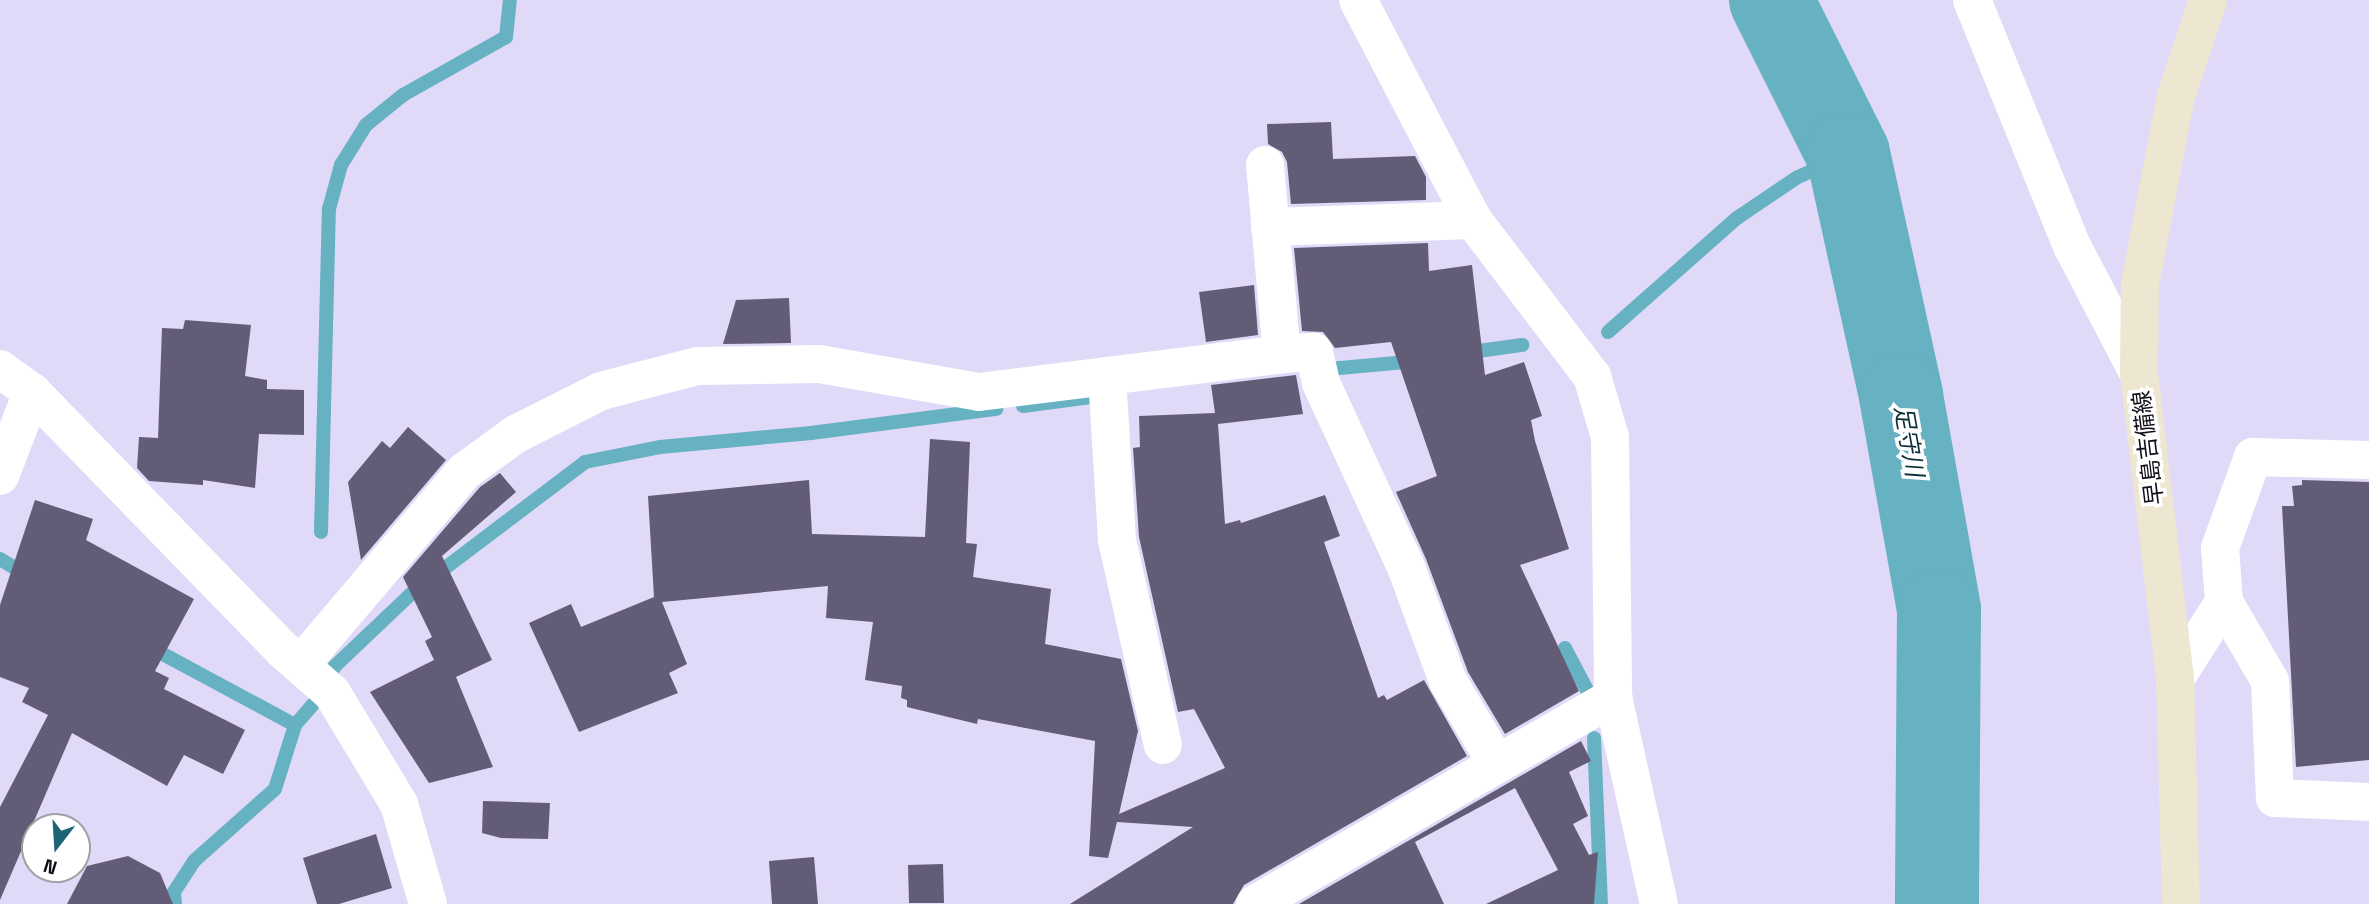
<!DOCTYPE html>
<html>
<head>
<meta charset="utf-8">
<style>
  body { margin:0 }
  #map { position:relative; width:2369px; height:904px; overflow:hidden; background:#e1d9f8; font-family:"Space Grotesk","Noto Sans JP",sans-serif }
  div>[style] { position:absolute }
  .stream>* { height:14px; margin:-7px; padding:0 7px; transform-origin:7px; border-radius:7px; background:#66b1c2 }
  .river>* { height:84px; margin:-42px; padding:0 42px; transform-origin:42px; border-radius:42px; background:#66b1c2 }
  .building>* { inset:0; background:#635c76 }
  .street>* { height:38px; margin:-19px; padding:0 19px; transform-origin:19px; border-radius:19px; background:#fff }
  .secondary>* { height:38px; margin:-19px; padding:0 19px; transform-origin:19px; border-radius:19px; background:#ede6d0 }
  span { translate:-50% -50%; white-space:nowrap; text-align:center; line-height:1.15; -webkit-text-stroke:7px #fff; paint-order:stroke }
  .street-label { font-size:23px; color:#110e18 }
  .water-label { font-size:24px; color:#0c3239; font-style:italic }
  .north { position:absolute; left:21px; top:813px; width:70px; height:70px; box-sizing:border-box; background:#fff; border:2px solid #a09fa3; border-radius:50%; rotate:197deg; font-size:19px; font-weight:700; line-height:28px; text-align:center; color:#110e18 }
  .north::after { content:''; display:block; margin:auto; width:24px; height:32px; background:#1e6474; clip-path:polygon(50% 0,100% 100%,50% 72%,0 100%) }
</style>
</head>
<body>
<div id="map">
  <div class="stream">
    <i style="left:1608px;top:332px;width:172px;rotate:-41.5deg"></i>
    <i style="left:1737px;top:218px;width:71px;rotate:-34.1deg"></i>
    <i style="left:1796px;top:178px;width:57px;rotate:-24.8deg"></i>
    <i style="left:1464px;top:353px;width:59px;rotate:-7.9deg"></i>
    <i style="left:1318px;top:370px;width:98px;rotate:-5.2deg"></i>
    <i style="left:1023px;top:406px;width:85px;rotate:-7.5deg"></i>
    <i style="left:321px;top:532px;width:323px;rotate:-88.6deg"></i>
    <i style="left:329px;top:209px;width:46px;rotate:-74.7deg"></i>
    <i style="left:341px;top:165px;width:47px;rotate:-58deg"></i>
    <i style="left:366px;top:125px;width:48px;rotate:-39deg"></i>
    <i style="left:403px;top:95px;width:118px;rotate:-29.4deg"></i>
    <i style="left:506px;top:37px;width:37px;rotate:-84deg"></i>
    <i style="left:0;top:559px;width:33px;rotate:31deg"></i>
    <i style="left:148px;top:646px;width:167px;rotate:28.3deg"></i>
    <i style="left:1565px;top:648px;width:52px;rotate:62.4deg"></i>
    <i style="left:1594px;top:738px;width:166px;rotate:87.6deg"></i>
    <i style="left:175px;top:904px;width:12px;rotate:-95deg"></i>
    <i style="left:174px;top:892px;width:37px;rotate:-57deg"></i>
    <i style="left:194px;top:861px;width:108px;rotate:-41.6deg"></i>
    <i style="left:275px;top:789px;width:67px;rotate:-72.6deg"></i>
    <i style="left:295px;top:725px;width:35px;rotate:-49deg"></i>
    <i style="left:318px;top:699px;width:37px;rotate:-63deg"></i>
    <i style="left:335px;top:666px;width:106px;rotate:-43.5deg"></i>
    <i style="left:412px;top:593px;width:217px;rotate:-37.1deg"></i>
    <i style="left:585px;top:462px;width:76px;rotate:-11.3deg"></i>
    <i style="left:660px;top:447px;width:152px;rotate:-5.3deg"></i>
    <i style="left:811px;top:433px;width:187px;rotate:-7.4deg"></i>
  </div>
  <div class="river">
    <i style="left:1771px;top:0;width:172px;rotate:63.4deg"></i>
    <i style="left:1848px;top:154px;width:248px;rotate:77.6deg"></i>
    <i style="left:1901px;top:396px;width:217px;rotate:79.9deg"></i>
    <i style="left:1939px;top:610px;width:294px;rotate:90.4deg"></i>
  </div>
  <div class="building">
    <i style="clip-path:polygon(1331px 122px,1333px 159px,1415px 156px,1426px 177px,1426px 200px,1291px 204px,1287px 162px,1282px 152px,1268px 144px,1267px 124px)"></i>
    <i style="clip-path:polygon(1428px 243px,1429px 271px,1472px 265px,1485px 375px,1524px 362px,1542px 416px,1531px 420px,1535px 441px,1569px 549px,1520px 565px,1579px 691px,1505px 734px,1468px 672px,1426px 559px,1396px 492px,1437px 476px,1391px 342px,1335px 348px,1323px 332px,1302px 331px,1294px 248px)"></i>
    <i style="clip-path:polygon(1254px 285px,1258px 335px,1206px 342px,1199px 292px)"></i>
    <i style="clip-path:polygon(789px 298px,791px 343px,723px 344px,736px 300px)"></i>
    <i style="clip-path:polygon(185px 320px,251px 325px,245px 376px,267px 380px,267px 389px,304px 390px,304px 435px,259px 434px,255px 488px,203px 480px,203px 485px,149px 481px,137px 468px,139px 437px,158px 438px,162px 328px,183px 329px)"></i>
    <i style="clip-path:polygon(1296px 375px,1303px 414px,1218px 424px,1225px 524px,1240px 520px,1241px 523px,1325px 495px,1340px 536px,1324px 542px,1378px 698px,1384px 695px,1387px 700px,1424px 680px,1467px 756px,1244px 885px,1233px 904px,1070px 904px,1193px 827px,1117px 822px,1108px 858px,1089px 856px,1095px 741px,978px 719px,977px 724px,907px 707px,907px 700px,901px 698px,902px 686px,865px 680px,873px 622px,826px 618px,828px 586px,662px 602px,687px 664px,669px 673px,678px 693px,579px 732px,529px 623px,571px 604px,581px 627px,654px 597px,648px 496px,809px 480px,812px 534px,925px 537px,930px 439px,970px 442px,966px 543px,977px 544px,973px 577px,1051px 589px,1045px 644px,1121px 659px,1138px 731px,1119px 814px,1225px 768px,1194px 709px,1178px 712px,1139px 537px,1133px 448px,1140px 447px,1139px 416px,1215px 413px,1211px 385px)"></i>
    <i style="clip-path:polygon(408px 427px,446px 460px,361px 560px,348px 482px,382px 441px,390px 448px)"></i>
    <i style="clip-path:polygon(500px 473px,516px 492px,442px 556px,492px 660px,456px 677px,493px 767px,429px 783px,370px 692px,434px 660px,425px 641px,432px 637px,403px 577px,480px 487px)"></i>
    <i style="clip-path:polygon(2302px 480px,2369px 482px,2369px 760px,2296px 767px,2282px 506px,2294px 506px,2292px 486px,2302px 485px)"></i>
    <i style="clip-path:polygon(35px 500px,93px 519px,86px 540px,194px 599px,155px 671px,169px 678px,164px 689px,245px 730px,223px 774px,184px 755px,167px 786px,72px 733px,0 900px,0 807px,48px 715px,22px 702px,29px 688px,0 677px,0 605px)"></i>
    <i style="clip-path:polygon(1581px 741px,1591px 761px,1569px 772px,1588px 816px,1573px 824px,1589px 855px,1598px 852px,1594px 904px,1486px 904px,1558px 870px,1515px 788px,1415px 842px,1444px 904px,1299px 904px)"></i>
    <i style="clip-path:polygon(483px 801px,550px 803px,548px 839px,501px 838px,482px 833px)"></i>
    <i style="clip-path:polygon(376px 834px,392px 888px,339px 904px,317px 904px,303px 858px)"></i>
    <i style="clip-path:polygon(128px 856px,160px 873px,173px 904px,67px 904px,87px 866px)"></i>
    <i style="clip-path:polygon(814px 857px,818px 904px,772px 904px,769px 861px)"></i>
    <i style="clip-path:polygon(943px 864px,944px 903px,909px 903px,908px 865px)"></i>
  </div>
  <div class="street">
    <i style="left:1358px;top:0;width:248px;rotate:62.4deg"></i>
    <i style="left:1473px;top:220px;width:196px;rotate:52.7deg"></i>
    <i style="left:1592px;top:376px;width:64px;rotate:73.6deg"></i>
    <i style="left:1610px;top:437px;width:260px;rotate:89.3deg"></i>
    <i style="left:1972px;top:0;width:266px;rotate:67.9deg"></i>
    <i style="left:2072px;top:246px;width:144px;rotate:62.4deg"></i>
    <i style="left:1265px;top:165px;width:190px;rotate:84.9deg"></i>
    <i style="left:1282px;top:354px;width:32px;rotate:-4deg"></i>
    <i style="left:1314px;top:352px;width:32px;rotate:77deg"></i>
    <i style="left:1321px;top:383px;width:203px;rotate:65.2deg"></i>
    <i style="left:1406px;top:567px;width:121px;rotate:69.8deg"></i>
    <i style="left:1448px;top:681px;width:96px;rotate:59.4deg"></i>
    <i style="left:1270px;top:227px;width:203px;rotate:-2deg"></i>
    <i style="left:0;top:369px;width:39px;rotate:36deg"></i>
    <i style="left:32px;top:392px;width:361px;rotate:45.8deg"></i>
    <i style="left:284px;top:651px;width:64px;rotate:41.2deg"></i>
    <i style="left:332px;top:693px;width:130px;rotate:58.9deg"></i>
    <i style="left:399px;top:804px;width:104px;rotate:73.8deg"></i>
    <i style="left:1107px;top:376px;width:164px;rotate:86.5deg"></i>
    <i style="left:1117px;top:540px;width:210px;rotate:77.4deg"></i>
    <i style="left:0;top:476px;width:90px;rotate:-69.1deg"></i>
    <i style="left:2224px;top:602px;width:91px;rotate:59.8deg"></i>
    <i style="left:2270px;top:681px;width:117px;rotate:87.6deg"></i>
    <i style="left:2275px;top:798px;width:94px;rotate:2.4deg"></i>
    <i style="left:302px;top:663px;width:252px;rotate:-49.7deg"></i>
    <i style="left:465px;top:471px;width:63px;rotate:-36deg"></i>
    <i style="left:516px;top:434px;width:95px;rotate:-26.8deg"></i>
    <i style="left:601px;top:391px;width:100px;rotate:-14.5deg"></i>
    <i style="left:698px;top:366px;width:121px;rotate:-0.9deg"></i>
    <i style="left:819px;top:364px;width:162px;rotate:9.9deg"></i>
    <i style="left:979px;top:392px;width:305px;rotate:-7.1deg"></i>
    <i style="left:2175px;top:679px;width:91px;rotate:-57.5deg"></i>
    <i style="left:2224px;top:602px;width:54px;rotate:-94.2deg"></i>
    <i style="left:2220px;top:548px;width:97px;rotate:-70.1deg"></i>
    <i style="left:2253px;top:457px;width:116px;rotate:1.5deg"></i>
    <i style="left:1255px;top:904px;width:414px;rotate:-30deg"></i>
    <i style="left:1613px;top:697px;width:212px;rotate:77.5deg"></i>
  </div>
  <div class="secondary">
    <i style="left:2181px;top:904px;width:225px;rotate:-91.5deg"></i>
    <i style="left:2175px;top:679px;width:307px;rotate:-96.7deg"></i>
    <i style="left:2139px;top:374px;width:90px;rotate:-89.4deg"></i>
    <i style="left:2140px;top:284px;width:191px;rotate:-79.2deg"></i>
    <i style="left:2176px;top:96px;width:101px;rotate:-71.6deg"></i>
  </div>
  <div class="street-label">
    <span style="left:2148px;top:448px;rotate:-97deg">早島吉備線</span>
  </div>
  <div class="water-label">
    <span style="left:1909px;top:441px;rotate:80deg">足守川</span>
  </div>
  <div class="north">N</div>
</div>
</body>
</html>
